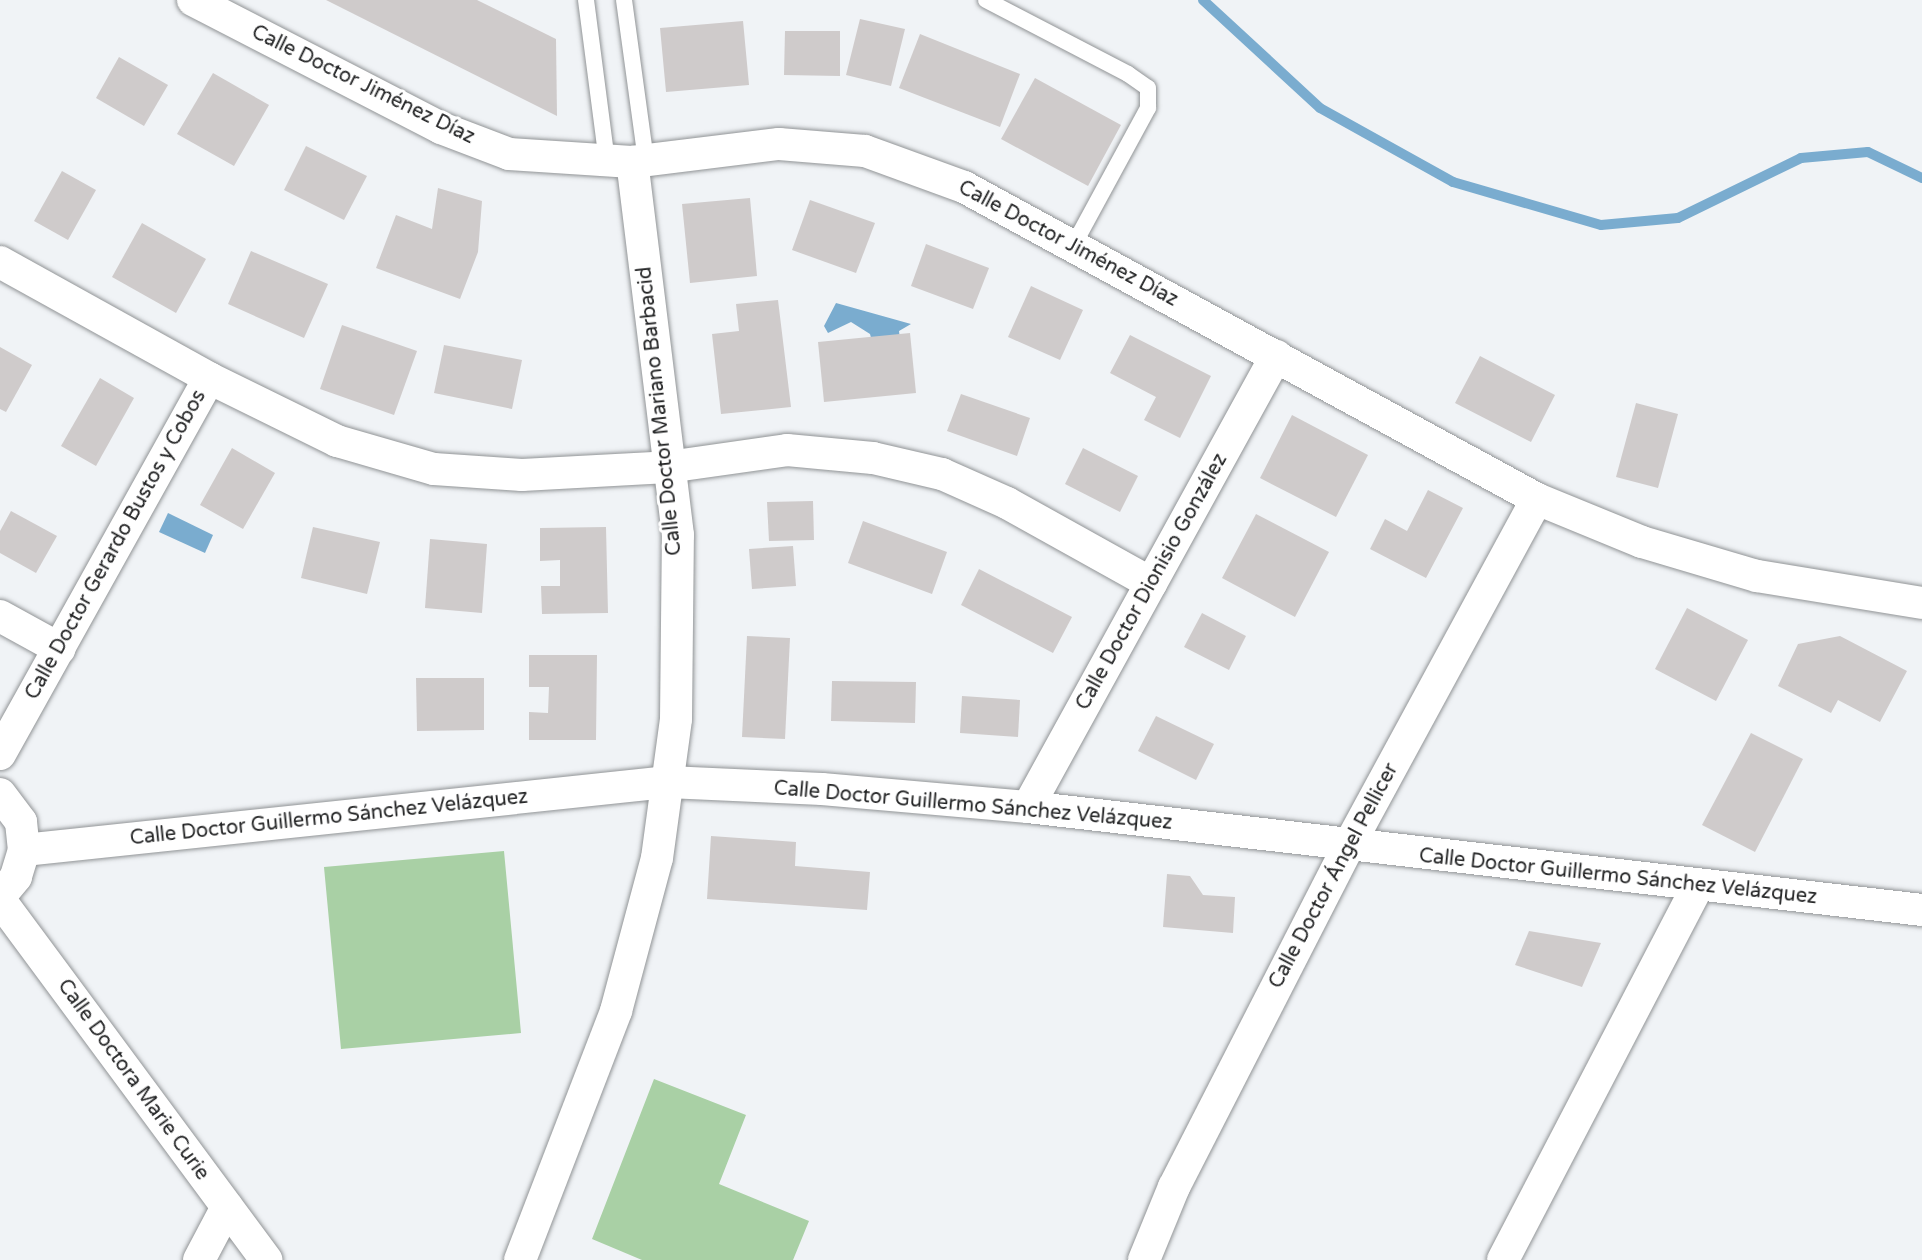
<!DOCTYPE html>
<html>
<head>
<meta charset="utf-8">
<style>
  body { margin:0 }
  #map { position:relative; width:1922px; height:1260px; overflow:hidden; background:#f0f3f6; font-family:"Varela Round",sans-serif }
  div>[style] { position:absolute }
  .green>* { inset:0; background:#a9d0a5 }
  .water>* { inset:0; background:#7aaccf }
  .stream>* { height:10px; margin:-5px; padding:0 5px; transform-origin:5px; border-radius:5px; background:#7aaccf }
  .building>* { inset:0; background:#cfcbcb }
  .roads { filter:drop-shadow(0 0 2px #919496) drop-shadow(0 0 2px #919496) }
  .service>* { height:16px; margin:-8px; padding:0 8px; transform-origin:8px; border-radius:8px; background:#fff }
  .minor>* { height:32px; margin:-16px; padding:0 16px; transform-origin:16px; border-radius:16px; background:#fff }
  span { translate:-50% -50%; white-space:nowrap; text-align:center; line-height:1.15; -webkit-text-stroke:6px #fff; paint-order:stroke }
  .street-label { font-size:20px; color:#212223 }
</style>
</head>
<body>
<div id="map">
  <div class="green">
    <i style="clip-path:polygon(504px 851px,521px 1033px,341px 1049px,324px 867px)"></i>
    <i style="clip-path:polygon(654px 1079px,746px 1115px,719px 1184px,809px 1221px,793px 1260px,642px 1260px,592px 1239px)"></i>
  </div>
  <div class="water">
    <i style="clip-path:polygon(836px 303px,911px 324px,899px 331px,902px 357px,875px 352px,870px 334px,851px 322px,828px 333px,824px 326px)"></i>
    <i style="clip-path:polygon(168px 513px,213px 535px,205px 553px,159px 532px)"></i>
  </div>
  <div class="stream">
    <i style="left:1203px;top:0;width:159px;rotate:42.7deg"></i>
    <i style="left:1320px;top:108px;width:152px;rotate:29.1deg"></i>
    <i style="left:1453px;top:182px;width:154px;rotate:16.2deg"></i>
    <i style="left:1601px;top:225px;width:77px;rotate:-5.2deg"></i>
    <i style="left:1678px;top:218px;width:137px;rotate:-26deg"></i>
    <i style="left:1801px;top:158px;width:67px;rotate:-5.1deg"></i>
    <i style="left:1868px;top:152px;width:60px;rotate:25.7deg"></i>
  </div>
  <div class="building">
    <i style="clip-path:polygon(326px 0,477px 0,556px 39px,557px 116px)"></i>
    <i style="clip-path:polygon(860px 19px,905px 29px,891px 86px,846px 75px)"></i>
    <i style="clip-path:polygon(743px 21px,749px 85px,666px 92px,660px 28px)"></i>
    <i style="clip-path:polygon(785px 31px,840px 31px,840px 76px,784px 75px)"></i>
    <i style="clip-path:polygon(920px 34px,1020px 74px,1000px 127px,899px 88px)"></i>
    <i style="clip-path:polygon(119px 57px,168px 85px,144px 126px,96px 98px)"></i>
    <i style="clip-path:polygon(213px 73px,269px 105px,234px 166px,177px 134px)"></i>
    <i style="clip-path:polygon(1035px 78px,1121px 125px,1088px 186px,1001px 139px)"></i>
    <i style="clip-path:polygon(306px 146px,367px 176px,344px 220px,284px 190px)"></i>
    <i style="clip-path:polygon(62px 171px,96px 190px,68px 240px,34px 221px)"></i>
    <i style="clip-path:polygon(438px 188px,482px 201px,478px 252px,460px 299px,376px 268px,396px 215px,432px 229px)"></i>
    <i style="clip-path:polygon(750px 198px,757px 276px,690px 283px,682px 204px)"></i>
    <i style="clip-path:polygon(810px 200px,875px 223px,856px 273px,792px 250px)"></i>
    <i style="clip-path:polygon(142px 223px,206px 259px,176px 313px,112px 277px)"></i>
    <i style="clip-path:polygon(926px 244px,989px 268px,973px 309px,911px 286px)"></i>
    <i style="clip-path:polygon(251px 251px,328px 284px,304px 338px,228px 304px)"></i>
    <i style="clip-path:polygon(1031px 286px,1083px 310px,1060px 360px,1008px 337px)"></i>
    <i style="clip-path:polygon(778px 300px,791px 407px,721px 414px,712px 334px,739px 331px,736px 304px)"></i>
    <i style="clip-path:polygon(342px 325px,417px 351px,394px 415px,320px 389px)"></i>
    <i style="clip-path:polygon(910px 333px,916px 393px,824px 402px,818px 342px)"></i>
    <i style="clip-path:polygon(1130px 335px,1211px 376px,1180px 438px,1144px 420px,1156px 397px,1110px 373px)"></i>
    <i style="clip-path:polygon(444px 345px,522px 360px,512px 409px,434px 393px)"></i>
    <i style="clip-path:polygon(0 347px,32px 365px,6px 412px,0 409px)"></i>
    <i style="clip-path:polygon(1480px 356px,1555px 395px,1531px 442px,1455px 403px)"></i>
    <i style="clip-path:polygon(100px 378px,134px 398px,96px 466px,61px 446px)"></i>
    <i style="clip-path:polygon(961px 394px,1030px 418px,1017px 456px,947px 431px)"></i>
    <i style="clip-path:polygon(1636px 403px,1678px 414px,1658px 488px,1616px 477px)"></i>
    <i style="clip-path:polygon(1292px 415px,1368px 455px,1336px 517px,1260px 478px)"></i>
    <i style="clip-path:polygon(232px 448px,275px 473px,243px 529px,200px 505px)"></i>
    <i style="clip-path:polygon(1083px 448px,1138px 476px,1120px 512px,1065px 484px)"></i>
    <i style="clip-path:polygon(1428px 490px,1463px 508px,1426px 578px,1370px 549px,1385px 519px,1407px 531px)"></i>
    <i style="clip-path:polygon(813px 501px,814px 540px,769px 541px,767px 502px)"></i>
    <i style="clip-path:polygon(11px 511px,57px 536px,36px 573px,0 553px,0 531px)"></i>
    <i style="clip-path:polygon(1256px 514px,1329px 552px,1295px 617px,1222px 578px)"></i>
    <i style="clip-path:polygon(863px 521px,947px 552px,932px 594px,848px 563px)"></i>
    <i style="clip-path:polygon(313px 527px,380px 542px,367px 594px,301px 578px)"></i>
    <i style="clip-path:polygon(606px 527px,608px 613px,542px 614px,541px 586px,560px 586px,560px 560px,540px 561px,540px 528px)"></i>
    <i style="clip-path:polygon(430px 539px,487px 544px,482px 613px,425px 608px)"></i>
    <i style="clip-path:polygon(793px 546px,796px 586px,752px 589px,749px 549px)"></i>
    <i style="clip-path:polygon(979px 569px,1072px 617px,1053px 653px,961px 605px)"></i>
    <i style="clip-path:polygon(1687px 608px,1748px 640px,1716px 701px,1655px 669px)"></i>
    <i style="clip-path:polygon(1202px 613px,1246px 636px,1229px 670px,1184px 647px)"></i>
    <i style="clip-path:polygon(747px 636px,790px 638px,785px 739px,742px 737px)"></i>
    <i style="clip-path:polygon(1840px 636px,1907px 671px,1880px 722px,1838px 700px,1831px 713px,1778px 686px,1798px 644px)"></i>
    <i style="clip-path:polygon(529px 655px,597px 655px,596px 740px,529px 740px,529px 712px,548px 713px,549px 687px,529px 687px)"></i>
    <i style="clip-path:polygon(416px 678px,484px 678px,484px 730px,417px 731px)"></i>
    <i style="clip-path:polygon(832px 681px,916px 682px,915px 723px,831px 721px)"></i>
    <i style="clip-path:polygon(962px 696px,1020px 700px,1018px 737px,960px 733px)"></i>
    <i style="clip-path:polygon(1156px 716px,1214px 744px,1196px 780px,1138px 751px)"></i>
    <i style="clip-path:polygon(1751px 733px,1803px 759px,1755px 852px,1702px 825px)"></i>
    <i style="clip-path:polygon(711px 836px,796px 842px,795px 866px,870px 872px,867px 910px,707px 899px)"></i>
    <i style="clip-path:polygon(1167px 874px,1190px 876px,1203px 895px,1235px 897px,1233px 933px,1163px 927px)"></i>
    <i style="clip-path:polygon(1529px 931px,1601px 943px,1582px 987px,1515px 965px)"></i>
  </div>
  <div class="roads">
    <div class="service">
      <i style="left:586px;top:0;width:162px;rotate:82.6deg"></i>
      <i style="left:624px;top:0;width:162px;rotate:82.2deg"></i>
      <i style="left:986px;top:0;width:160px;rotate:27.5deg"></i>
      <i style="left:1128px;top:74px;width:24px;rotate:35deg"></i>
      <i style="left:1148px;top:88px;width:20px;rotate:90deg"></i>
      <i style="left:1148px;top:108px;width:157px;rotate:118.5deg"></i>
    </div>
    <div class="minor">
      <i style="left:193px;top:0;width:279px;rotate:27.3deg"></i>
      <i style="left:441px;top:128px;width:73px;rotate:20.9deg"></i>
      <i style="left:509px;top:154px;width:123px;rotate:3.7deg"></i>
      <i style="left:632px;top:162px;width:148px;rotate:-7deg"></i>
      <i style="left:779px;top:144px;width:86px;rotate:4.7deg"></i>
      <i style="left:865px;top:151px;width:105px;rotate:20deg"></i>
      <i style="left:964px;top:187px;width:652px;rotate:28.57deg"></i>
      <i style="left:1537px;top:499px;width:113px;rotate:22.3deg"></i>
      <i style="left:1642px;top:542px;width:120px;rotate:16.5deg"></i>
      <i style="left:1757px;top:576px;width:167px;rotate:9.3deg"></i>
      <i style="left:0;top:262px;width:239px;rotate:29deg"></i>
      <i style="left:209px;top:378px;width:143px;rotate:26.2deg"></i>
      <i style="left:337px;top:441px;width:101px;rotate:16.1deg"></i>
      <i style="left:434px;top:469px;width:88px;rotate:3.9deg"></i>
      <i style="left:522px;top:475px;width:146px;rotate:-3.1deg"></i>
      <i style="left:668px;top:467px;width:120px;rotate:-8.1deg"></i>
      <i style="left:787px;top:450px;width:86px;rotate:5.3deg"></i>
      <i style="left:873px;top:458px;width:71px;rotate:13.1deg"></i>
      <i style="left:942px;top:474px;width:71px;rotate:24deg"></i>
      <i style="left:1007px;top:503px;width:165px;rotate:29.1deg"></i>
      <i style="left:0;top:616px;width:68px;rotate:28.8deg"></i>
      <i style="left:0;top:754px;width:430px;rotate:-60.9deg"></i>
      <i style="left:0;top:794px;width:35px;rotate:53deg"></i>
      <i style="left:21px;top:822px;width:28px;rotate:84deg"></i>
      <i style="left:24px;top:850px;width:28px;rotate:107deg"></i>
      <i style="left:16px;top:877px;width:25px;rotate:130deg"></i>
      <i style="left:1028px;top:807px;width:515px;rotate:-61.19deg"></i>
      <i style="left:24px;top:850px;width:648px;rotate:-6.03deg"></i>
      <i style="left:668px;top:782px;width:154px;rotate:2.6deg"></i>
      <i style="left:822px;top:789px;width:207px;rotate:5deg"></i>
      <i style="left:1028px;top:807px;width:900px;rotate:6.57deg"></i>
      <i style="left:0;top:900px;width:448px;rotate:53.5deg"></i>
      <i style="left:199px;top:1260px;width:60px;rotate:-62.2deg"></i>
      <i style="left:520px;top:1260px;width:267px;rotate:-68.9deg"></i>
      <i style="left:616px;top:1011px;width:158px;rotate:-75deg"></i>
      <i style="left:657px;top:858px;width:140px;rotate:-82.2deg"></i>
      <i style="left:676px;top:719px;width:184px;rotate:-89.4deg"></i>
      <i style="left:678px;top:535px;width:376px;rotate:-97deg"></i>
      <i style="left:1144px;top:1260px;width:79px;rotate:-67.7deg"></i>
      <i style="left:1174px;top:1187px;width:382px;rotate:-62.9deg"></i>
      <i style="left:1348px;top:847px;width:396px;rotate:-61.5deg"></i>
      <i style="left:1503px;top:1260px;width:422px;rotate:-62.5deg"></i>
    </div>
  </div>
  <div class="street-label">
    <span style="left:363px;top:85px;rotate:26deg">Calle Doctor Jiménez Díaz</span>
    <span style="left:1068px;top:244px;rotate:28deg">Calle Doctor Jiménez Díaz</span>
    <span style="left:660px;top:411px;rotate:-96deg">Calle Doctor Mariano Barbacid</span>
    <span style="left:116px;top:545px;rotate:-61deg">Calle Doctor Gerardo Bustos y Cobos</span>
    <span style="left:1152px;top:582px;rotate:-61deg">Calle Doctor Dionisio González</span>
    <span style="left:973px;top:806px;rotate:5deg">Calle Doctor Guillermo Sánchez Velázquez</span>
    <span style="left:329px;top:818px;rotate:-6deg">Calle Doctor Guillermo Sánchez Velázquez</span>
    <span style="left:1334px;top:876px;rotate:-62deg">Calle Doctor Ángel Pellicer</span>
    <span style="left:1618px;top:877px;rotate:6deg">Calle Doctor Guillermo Sánchez Velázquez</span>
    <span style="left:133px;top:1080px;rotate:54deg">Calle Doctora Marie Curie</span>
  </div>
</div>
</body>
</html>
